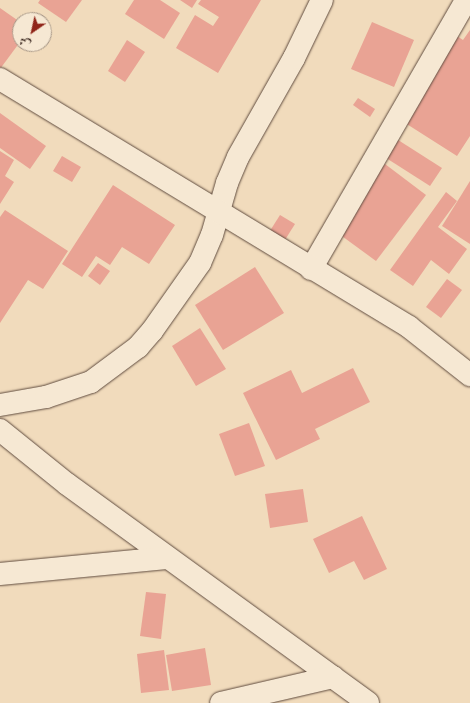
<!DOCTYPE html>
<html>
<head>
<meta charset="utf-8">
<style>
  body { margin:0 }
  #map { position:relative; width:470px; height:703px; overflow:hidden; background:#f1dbbc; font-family:Vollkorn,Amiri,serif }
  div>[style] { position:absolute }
  .building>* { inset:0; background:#e9a394 }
  .roads { filter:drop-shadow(0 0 1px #604c3f) drop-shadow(0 0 1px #604c3f) }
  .minor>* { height:22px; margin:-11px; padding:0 11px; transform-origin:11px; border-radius:11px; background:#f6e8d3 }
  .secondary>* { height:22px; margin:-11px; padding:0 11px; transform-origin:11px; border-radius:11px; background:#f6e8d3 }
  span { translate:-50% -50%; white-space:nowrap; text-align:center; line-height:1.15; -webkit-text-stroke:3.5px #f6e8d3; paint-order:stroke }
  .north { position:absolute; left:12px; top:12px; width:40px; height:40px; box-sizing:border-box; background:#f6e8d3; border:1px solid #a79787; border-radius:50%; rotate:214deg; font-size:11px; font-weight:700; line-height:16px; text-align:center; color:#301d15 }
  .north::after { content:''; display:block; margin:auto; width:14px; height:18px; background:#8f2418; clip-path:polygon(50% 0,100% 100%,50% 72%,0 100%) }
</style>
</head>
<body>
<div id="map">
  <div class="building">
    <i style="clip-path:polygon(40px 0,82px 0,66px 22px,38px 3px)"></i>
    <i style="clip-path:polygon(134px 0,160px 0,180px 13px,164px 39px,125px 14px)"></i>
    <i style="clip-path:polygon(180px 0,197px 0,192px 8px)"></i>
    <i style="clip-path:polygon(201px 0,261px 0,218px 73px,176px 48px,195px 15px,213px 26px,219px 17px,198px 4px)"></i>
    <i style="clip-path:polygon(0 8px,20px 22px,20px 42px,0 69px)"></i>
    <i style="clip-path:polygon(372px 22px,414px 40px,394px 87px,351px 69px)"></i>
    <i style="clip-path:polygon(470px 30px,470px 136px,457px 156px,402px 121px,457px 36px,463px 40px)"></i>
    <i style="clip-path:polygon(127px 40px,145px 52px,125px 82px,108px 71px)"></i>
    <i style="clip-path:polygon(358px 98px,375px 109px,370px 117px,353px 105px)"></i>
    <i style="clip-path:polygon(0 113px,46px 146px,30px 169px,0 148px)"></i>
    <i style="clip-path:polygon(395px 138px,442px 168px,430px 186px,383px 156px)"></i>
    <i style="clip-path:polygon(0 151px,14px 160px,5px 176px,14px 182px,0 204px)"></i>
    <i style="clip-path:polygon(62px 156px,81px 167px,72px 182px,53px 171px)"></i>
    <i style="clip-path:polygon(385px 164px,426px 195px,376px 261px,335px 231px)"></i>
    <i style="clip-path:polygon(470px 181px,470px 244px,442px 226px)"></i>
    <i style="clip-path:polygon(113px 185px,175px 225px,149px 264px,122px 247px,110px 265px,96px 256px,82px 277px,62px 264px)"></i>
    <i style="clip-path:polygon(446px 192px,457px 201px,438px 227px,467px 249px,449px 274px,431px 260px,413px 286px,390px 270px)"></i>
    <i style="clip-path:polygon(5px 210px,68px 251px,43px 289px,28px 280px,0 323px,0 217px)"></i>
    <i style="clip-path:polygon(280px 215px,295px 224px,283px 243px,268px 234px)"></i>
    <i style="clip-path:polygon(98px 263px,110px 271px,100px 285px,88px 276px)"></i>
    <i style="clip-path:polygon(255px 267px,284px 313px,223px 350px,195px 305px)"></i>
    <i style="clip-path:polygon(447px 279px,462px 290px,441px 318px,426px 307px)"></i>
    <i style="clip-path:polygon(200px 328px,226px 369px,196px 386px,172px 346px)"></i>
    <i style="clip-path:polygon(353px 368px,370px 402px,315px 429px,320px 439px,276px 460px,243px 393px,291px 370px,302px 393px)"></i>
    <i style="clip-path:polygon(249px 423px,265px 466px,235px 476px,219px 434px)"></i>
    <i style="clip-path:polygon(303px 489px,308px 522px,270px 528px,265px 494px)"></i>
    <i style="clip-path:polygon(362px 516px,387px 569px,364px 580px,354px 561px,329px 573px,313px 539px)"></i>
    <i style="clip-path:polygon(146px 592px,166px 594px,161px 639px,140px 636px)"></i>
    <i style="clip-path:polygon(205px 648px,211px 685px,172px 691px,166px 655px)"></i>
    <i style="clip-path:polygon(164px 650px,169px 690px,141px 693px,137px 654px)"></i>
  </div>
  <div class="roads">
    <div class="minor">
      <i style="left:311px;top:269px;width:310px;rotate:-60deg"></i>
      <i style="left:0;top:405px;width:47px;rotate:-9.9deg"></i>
      <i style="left:46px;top:397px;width:47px;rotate:-18.4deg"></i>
      <i style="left:91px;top:382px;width:59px;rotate:-36.7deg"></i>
      <i style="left:138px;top:347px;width:21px;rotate:-49deg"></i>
      <i style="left:152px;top:331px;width:83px;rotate:-54.8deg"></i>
      <i style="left:200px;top:263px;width:30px;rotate:-67deg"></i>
      <i style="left:212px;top:235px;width:54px;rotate:-73.9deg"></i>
      <i style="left:227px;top:183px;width:28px;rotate:-67deg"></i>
      <i style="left:238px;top:157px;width:114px;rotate:-60.5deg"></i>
      <i style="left:294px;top:58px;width:64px;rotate:-64.2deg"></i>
      <i style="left:0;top:430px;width:86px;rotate:38.9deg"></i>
      <i style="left:67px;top:484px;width:372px;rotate:36deg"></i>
      <i style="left:0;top:574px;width:167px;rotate:-5.5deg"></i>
      <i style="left:221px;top:703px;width:115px;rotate:-13.1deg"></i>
    </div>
    <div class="secondary">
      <i style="left:0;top:79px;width:478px;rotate:31.2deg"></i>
      <i style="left:409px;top:327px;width:78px;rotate:38.2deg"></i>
    </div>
  </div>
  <div class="north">ش</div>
</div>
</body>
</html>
